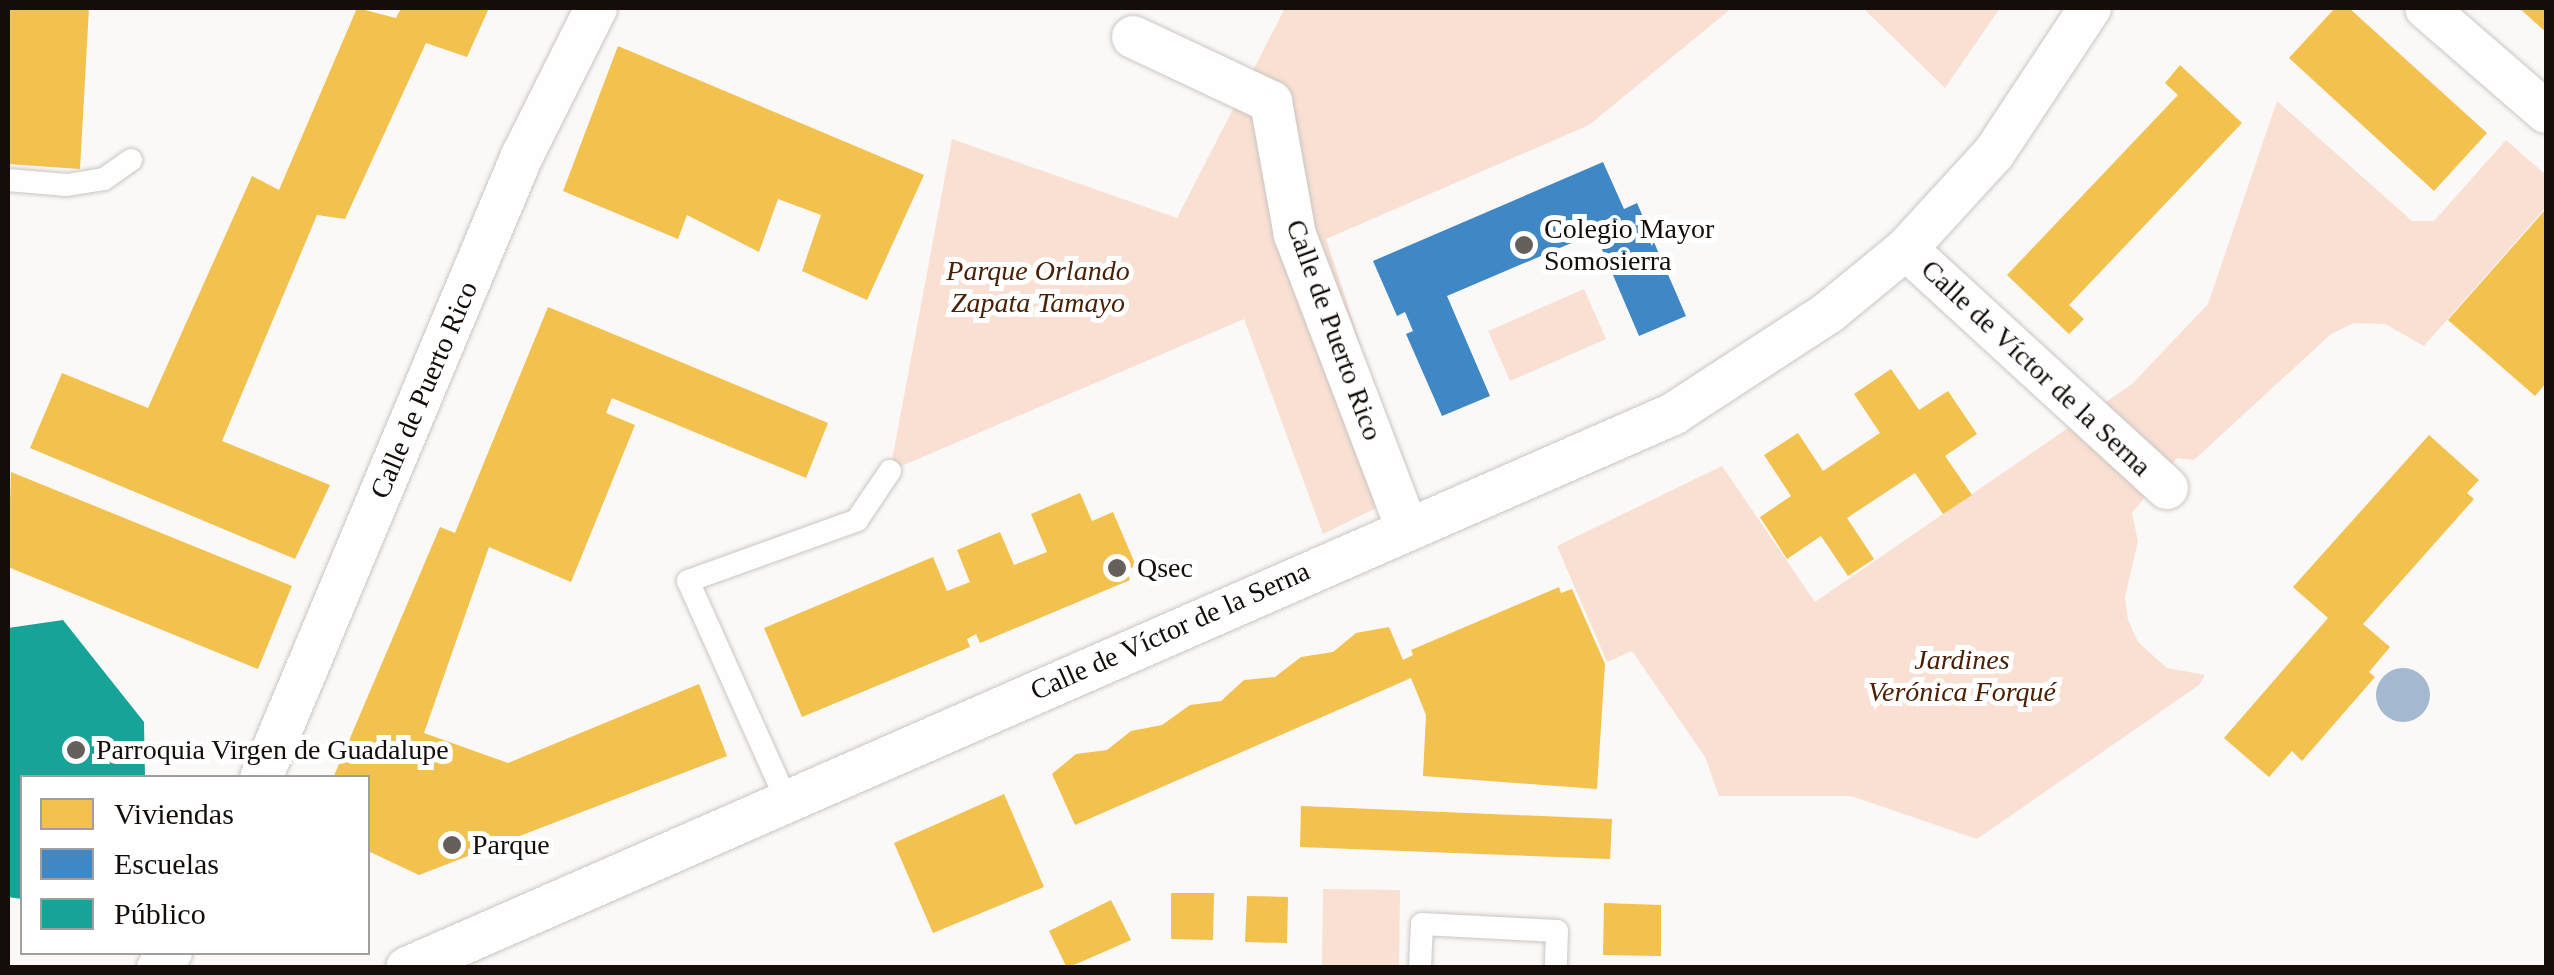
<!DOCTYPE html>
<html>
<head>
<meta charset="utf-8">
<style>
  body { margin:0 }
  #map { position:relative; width:2554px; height:975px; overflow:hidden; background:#fbf9f7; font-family:"Times New Roman",serif }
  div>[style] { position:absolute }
  .green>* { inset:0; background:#f9e0d3 }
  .water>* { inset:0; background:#a4b9d0 }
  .round { border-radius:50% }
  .homes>* { inset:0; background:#f2c14e }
  .schools>* { inset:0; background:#3f88c5 }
  .public>* { inset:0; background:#17a398 }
  .roads { filter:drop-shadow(0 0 2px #cac5c2) drop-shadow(0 0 2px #cac5c2) }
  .service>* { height:22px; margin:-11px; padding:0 11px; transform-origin:11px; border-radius:11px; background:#fefefe }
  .minor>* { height:42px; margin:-21px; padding:0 21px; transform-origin:21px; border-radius:21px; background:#fefefe }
  .dots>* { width:28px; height:28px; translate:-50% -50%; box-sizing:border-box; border:5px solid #fff; border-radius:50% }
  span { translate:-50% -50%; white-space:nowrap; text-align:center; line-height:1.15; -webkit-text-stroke:10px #fff; paint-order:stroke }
  .poi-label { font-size:28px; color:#140d09 }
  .left { translate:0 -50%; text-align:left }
  .park-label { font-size:28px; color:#4a2105; font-style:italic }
  .street-label { font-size:28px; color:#140d09 }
  .frame { position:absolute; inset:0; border:10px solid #140d09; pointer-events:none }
  .legend { position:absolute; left:20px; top:775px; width:350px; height:180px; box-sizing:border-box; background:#fff; border:2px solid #a19e9d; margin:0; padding:12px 18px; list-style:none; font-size:30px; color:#140d09 }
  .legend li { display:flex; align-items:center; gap:20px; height:50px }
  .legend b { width:50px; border:2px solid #a19e9d }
</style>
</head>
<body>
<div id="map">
  <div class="green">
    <i style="clip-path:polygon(1285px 8px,1732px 8px,1589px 125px,1326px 239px,1409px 492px,1323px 534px,1244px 319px,890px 471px,952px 139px,1177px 218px)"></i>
    <i style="clip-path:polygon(1863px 8px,2000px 8px,1945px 88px)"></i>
    <i style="clip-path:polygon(2277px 101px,2412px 221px,2434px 221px,2506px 140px,2546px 175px,2546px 207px,2424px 346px,2385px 324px,2354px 323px,2331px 334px,2194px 460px,2177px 458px,2132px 513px,2138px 541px,2125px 597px,2128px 620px,2138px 642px,2167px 668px,2205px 675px,2199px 685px,1977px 839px,1851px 796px,1719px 796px,1705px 757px,1632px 651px,1607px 662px,1557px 546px,1722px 466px,1815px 602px,2132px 384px,2208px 304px)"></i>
    <i style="clip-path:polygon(1584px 289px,1606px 339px,1510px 381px,1488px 331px)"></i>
    <i style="clip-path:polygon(1323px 889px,1400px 890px,1399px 967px,1322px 967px)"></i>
  </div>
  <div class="water">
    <i class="round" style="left:2376px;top:668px;width:54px;height:54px"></i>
  </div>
  <div class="homes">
    <i style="clip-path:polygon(8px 8px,89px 8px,80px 169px,8px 164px)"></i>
    <i style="clip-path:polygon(357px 8px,396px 18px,401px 8px,489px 8px,467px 57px,426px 43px,345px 219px,317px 215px,222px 441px,330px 485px,295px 559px,30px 448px,62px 373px,148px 408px,252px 176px,279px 190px)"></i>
    <i style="clip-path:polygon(2335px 8px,2349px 8px,2487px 133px,2434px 191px,2289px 58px)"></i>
    <i style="clip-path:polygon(2519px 8px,2546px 8px,2546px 32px)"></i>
    <i style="clip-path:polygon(618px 46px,924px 175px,867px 300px,802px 271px,821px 215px,778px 199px,759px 252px,687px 215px,678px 239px,563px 191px)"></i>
    <i style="clip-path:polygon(2180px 65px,2242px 123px,2069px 305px,2084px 319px,2069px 334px,2007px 275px,2178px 95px,2165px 83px)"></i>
    <i style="clip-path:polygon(2546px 209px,2546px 383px,2535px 396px,2448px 320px)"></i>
    <i style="clip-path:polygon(548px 307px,828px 423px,806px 478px,612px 398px,606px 413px,635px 425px,571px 582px,489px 547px,424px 733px,508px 763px,699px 684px,727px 756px,419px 875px,368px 851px,368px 778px,333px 778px,440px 527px,455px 533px)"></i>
    <i style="clip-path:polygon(1891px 369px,1919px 410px,1948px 391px,1977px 434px,1945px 456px,1972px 495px,1943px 514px,1915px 473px,1847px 518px,1874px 559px,1848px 576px,1821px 536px,1787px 559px,1760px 517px,1791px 496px,1764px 455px,1798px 433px,1823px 471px,1880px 433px,1854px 394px)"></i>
    <i style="clip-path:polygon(2429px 435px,2479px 480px,2467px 493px,2474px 499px,2363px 624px,2390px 647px,2369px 672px,2375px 677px,2302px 761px,2292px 751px,2269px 777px,2224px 738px,2328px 618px,2293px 587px)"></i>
    <i style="clip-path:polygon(11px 472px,292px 586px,258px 669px,8px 567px)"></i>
    <i style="clip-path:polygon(1080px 493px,1092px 521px,1113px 512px,1136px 566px,1126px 570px,1130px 580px,980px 643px,976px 634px,967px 639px,970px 647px,802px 717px,764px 628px,933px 557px,947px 591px,970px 582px,957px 550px,1000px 532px,1014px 565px,1047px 552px,1031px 514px)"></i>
    <i style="clip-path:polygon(1559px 587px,1561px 593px,1572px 589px,1605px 664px,1597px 789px,1423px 776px,1426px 715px,1411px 678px,1075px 825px,1052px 774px,1076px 754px,1107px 750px,1131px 731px,1162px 725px,1190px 705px,1221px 701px,1244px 680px,1275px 677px,1301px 657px,1333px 652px,1356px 633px,1389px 627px,1403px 660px,1413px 655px,1411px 650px)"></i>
    <i style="clip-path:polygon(1004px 794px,1044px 887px,933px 933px,894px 843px)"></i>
    <i style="clip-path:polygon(1301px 806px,1612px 819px,1610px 859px,1300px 847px)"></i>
    <i style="clip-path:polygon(1171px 893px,1214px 893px,1213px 940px,1171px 939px)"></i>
    <i style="clip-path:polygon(1247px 896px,1288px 897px,1287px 943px,1245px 942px)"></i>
    <i style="clip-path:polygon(1111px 900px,1131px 940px,1067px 968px,1049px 931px)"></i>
    <i style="clip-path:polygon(1604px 903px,1661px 905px,1661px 956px,1603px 955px)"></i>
  </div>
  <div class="schools">
    <i style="clip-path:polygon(1603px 162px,1624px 209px,1637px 203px,1686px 316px,1639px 336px,1595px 233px,1447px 296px,1490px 396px,1442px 416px,1406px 334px,1413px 331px,1405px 312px,1397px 316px,1373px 261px)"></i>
  </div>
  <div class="public">
    <i style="clip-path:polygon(63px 620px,144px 722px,145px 778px,22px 778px,22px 899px,8px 897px,8px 628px)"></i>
  </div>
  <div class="roads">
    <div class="service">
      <i style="left:8px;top:180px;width:59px;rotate:4.8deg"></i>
      <i style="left:67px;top:185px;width:37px;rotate:-9deg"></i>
      <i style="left:104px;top:179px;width:33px;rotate:-35deg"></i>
      <i style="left:786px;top:799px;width:239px;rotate:-114.2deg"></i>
      <i style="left:688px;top:581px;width:180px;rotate:-19.8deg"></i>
      <i style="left:857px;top:520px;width:59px;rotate:-56deg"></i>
      <i style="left:1420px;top:968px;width:44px;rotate:-87.4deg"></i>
      <i style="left:1422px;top:924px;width:135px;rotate:3deg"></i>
      <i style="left:1557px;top:931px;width:37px;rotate:92deg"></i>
    </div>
    <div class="minor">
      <i style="left:2426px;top:8px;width:159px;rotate:40.9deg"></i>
      <i style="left:1133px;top:37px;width:153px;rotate:25.2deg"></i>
      <i style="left:1271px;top:102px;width:135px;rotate:79.8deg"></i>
      <i style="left:1295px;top:235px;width:314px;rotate:69.1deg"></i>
      <i style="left:1906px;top:249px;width:354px;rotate:42.5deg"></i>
      <i style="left:261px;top:778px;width:675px;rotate:-67.24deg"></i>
      <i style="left:522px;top:156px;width:165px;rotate:-63.4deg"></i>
      <i style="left:158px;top:968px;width:21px;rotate:-51deg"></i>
      <i style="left:407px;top:968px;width:1382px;rotate:-23.63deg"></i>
      <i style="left:1673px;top:414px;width:185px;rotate:-33.1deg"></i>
      <i style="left:1828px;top:313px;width:101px;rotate:-39.4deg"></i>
      <i style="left:1906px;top:249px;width:130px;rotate:-47.5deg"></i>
      <i style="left:1994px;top:153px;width:174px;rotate:-56.5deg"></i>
    </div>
  </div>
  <div class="dots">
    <i style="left:1524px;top:245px;background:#65605c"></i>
    <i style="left:1117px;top:568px;background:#65605c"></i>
    <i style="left:76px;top:750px;background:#65605c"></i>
    <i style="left:452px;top:845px;background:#65605c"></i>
  </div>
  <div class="poi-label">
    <span class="left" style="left:1544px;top:245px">Colegio Mayor<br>Somosierra</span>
    <span class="left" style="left:1137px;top:568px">Qsec</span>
    <span class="left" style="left:96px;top:750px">Parroquia Virgen de Guadalupe</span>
    <span class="left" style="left:472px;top:845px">Parque</span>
  </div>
  <div class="park-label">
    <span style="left:1038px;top:287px">Parque Orlando<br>Zapata Tamayo</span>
    <span style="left:1962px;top:676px">Jardines<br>Verónica Forqué</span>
  </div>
  <div class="street-label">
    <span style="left:1334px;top:330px;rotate:70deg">Calle de Puerto Rico</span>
    <span style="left:2036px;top:368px;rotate:43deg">Calle de Víctor de la Serna</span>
    <span style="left:424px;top:390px;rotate:-67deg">Calle de Puerto Rico</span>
    <span style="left:1170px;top:631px;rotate:-24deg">Calle de Víctor de la Serna</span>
  </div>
  <div class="frame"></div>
  <ul class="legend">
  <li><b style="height:28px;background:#f2c14e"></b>Viviendas</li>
  <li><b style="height:28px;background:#3f88c5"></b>Escuelas</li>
  <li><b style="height:28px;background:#17a398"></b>Público</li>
  </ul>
</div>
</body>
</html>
